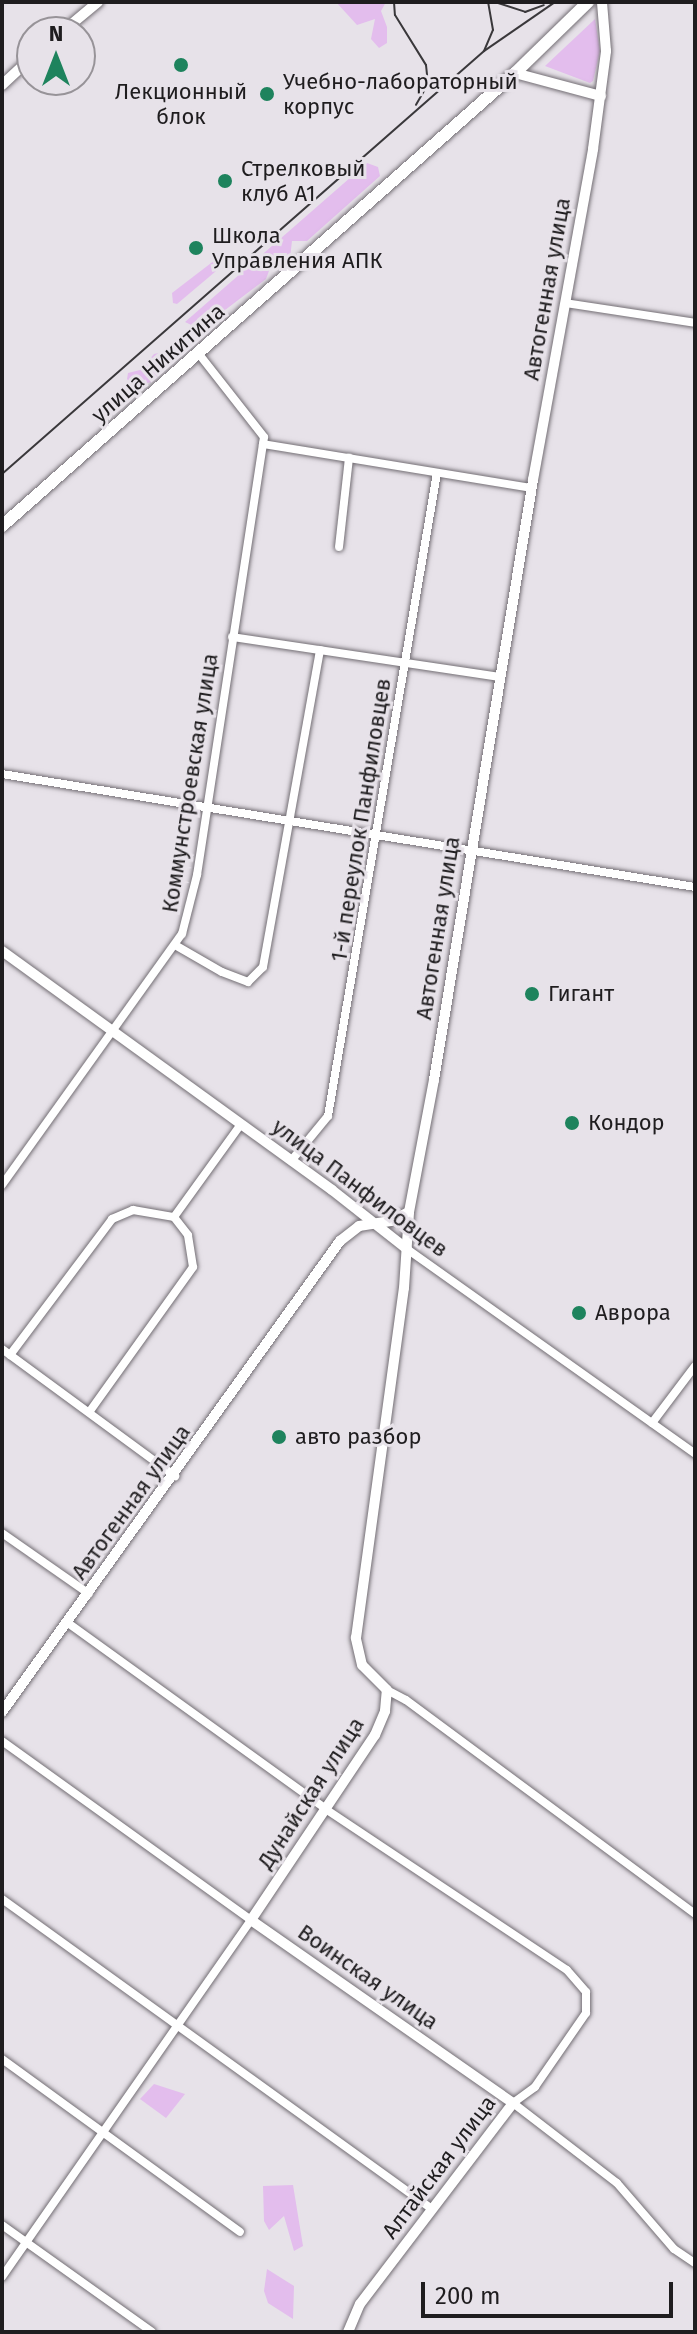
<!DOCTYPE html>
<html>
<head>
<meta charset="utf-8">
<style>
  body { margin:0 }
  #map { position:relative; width:697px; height:2334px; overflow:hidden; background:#e7e2e9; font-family:"Fira Sans",sans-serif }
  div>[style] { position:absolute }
  .green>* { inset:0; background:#e3bded }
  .roads { filter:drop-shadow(0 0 2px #736e74) drop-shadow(0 0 2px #736e74) }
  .minor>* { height:8px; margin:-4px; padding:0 4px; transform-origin:4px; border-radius:4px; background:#fff }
  .tertiary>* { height:10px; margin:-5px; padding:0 5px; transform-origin:5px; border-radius:5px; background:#fff }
  .primary>* { height:12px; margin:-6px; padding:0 6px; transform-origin:6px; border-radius:6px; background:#fff }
  .tram>* { height:2px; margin:-1px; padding:0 1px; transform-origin:1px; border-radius:1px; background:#3a383b }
  .dots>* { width:22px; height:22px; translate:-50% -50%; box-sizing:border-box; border:4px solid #e7e2e9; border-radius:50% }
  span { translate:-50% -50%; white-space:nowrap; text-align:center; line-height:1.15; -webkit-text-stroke:6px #e7e2e9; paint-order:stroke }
  .poi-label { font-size:22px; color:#1f1d1f }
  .left { translate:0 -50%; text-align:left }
  .street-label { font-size:22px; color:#1f1d1f }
  .frame { position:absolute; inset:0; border:4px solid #1f1d1f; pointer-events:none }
  .north { position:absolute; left:16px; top:16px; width:80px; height:80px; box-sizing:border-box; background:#e7e2e9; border:2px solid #979398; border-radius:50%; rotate:0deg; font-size:22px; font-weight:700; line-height:32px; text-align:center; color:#1f1d1f }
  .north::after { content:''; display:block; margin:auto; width:28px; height:36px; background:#1e835d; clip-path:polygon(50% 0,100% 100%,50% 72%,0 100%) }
  .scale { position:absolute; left:421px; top:2282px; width:252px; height:36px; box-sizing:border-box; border:4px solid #1f1d1f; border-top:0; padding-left:10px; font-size:24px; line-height:28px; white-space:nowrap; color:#1f1d1f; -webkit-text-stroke:6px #e7e2e9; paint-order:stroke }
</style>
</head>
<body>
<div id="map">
  <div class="green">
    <i style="clip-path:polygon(336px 2px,386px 2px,381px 11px,387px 27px,387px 43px,379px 48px,371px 39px,375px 19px,357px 25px)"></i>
    <i style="clip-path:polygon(595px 19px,600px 51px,593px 81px,590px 83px,545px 66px)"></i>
    <i style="clip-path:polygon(367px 163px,378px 167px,380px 176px,307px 241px,292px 241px,290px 258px,276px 270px,270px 268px,266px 279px,200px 329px,185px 322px)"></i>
    <i style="clip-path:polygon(215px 260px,222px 266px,177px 304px,173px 303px,172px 293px)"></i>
    <i style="clip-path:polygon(167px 351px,172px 355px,172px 363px,152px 382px,132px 386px,127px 379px,128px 373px,140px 370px,154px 354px)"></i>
    <i style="clip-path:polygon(154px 2084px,185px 2094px,166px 2118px,140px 2099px)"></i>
    <i style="clip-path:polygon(293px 2185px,303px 2246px,294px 2251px,284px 2216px,269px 2230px,264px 2221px,263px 2186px)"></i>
    <i style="clip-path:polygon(267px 2269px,294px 2286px,293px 2319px,268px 2303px,264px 2291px)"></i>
  </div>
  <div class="roads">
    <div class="minor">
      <i style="left:565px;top:303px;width:132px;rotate:8.7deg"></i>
      <i style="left:263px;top:444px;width:272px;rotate:9.3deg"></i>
      <i style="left:339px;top:547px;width:90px;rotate:-83.6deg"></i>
      <i style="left:232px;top:637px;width:272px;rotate:8.5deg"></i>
      <i style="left:2px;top:774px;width:702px;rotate:9.26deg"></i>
      <i style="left:175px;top:945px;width:54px;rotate:29.9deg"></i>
      <i style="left:222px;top:972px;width:28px;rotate:21deg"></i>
      <i style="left:248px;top:982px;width:21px;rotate:-45deg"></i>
      <i style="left:263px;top:967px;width:322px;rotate:-79.8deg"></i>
      <i style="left:291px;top:1161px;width:58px;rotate:-50.6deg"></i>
      <i style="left:328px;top:1116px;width:652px;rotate:-80.38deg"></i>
      <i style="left:2px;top:1185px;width:309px;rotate:-54.4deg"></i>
      <i style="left:182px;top:934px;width:61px;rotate:-75.7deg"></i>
      <i style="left:197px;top:875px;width:443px;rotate:-81.3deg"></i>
      <i style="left:264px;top:437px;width:105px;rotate:-128.1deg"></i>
      <i style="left:407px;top:1249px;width:354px;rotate:35.4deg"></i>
      <i style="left:2px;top:1349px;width:215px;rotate:36.3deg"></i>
      <i style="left:10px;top:1355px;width:170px;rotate:-53.1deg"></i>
      <i style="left:112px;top:1219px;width:23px;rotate:-23deg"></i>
      <i style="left:133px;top:1210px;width:42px;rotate:9.7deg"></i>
      <i style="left:174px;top:1217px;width:115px;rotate:-54.2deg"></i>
      <i style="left:90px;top:1411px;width:177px;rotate:-54.4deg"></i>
      <i style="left:193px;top:1267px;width:32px;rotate:-99deg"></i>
      <i style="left:188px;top:1235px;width:23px;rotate:-128deg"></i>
      <i style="left:652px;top:1423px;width:71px;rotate:-53deg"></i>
      <i style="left:2px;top:1533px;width:106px;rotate:35deg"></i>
      <i style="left:68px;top:1623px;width:319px;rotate:35.8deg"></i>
      <i style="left:327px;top:1810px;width:288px;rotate:33.7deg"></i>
      <i style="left:567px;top:1970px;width:29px;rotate:49deg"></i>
      <i style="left:586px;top:1992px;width:21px;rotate:90deg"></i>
      <i style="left:586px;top:2013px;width:90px;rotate:124.6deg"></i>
      <i style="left:535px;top:2087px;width:27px;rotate:144deg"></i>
      <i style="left:513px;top:2103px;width:131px;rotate:37.6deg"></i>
      <i style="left:617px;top:2183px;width:87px;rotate:49.2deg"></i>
      <i style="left:674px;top:2249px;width:25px;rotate:34deg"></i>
      <i style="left:387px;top:1690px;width:21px;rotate:28deg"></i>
      <i style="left:406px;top:1700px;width:360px;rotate:36.5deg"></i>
      <i style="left:2px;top:1741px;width:307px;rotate:35.7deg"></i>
      <i style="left:251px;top:1920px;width:435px;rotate:124.9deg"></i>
      <i style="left:2px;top:1899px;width:530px;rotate:35.79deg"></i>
      <i style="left:2px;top:2059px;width:294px;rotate:36deg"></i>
      <i style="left:2px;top:2225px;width:184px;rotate:35.5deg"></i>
    </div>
    <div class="tertiary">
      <i style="left:62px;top:32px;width:47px;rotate:-39.8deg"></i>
      <i style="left:515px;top:73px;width:89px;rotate:15deg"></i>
      <i style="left:2px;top:85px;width:41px;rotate:-43deg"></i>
      <i style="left:2px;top:951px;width:407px;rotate:35.9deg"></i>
      <i style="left:332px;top:1190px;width:95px;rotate:38.2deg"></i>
      <i style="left:2px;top:1712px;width:580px;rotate:-54.34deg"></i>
      <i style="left:340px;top:1241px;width:24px;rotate:-38deg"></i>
      <i style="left:359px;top:1226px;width:32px;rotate:-9deg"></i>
      <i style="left:391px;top:1221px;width:20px;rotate:-27deg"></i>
      <i style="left:409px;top:1212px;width:134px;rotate:-79.3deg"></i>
      <i style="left:434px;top:1080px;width:608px;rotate:-80.63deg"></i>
      <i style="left:533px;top:480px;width:336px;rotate:-79.7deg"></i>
      <i style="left:593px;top:149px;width:99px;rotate:-82.4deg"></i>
      <i style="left:606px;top:51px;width:49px;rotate:-94.7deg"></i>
      <i style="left:348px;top:2332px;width:30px;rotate:-67deg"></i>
      <i style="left:360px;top:2304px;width:253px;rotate:-52.7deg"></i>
      <i style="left:513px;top:2103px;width:320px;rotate:-145.1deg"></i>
      <i style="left:251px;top:1920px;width:223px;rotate:-56.2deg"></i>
      <i style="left:375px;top:1735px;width:26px;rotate:-67deg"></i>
      <i style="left:385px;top:1711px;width:21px;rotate:-85deg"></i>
      <i style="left:387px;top:1690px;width:35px;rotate:-135deg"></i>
      <i style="left:362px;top:1665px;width:28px;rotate:-103deg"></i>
      <i style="left:356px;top:1638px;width:353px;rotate:-82.2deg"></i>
      <i style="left:404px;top:1288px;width:76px;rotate:-86.2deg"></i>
    </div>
    <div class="primary">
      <i style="left:2px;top:526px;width:684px;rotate:-41.45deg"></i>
      <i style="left:515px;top:73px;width:102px;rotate:-44.2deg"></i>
    </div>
  </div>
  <div class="tram">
    <i style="left:394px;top:2px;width:13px;rotate:86deg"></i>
    <i style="left:395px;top:15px;width:59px;rotate:58.2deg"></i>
    <i style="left:426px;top:65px;width:19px;rotate:84deg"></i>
    <i style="left:428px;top:84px;width:24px;rotate:120deg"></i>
    <i style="left:495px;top:2px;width:32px;rotate:18deg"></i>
    <i style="left:525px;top:12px;width:20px;rotate:-20deg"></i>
    <i style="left:484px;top:51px;width:23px;rotate:-67deg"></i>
    <i style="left:493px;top:30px;width:28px;rotate:-100deg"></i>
    <i style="left:2px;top:474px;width:641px;rotate:-41.27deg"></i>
    <i style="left:484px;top:51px;width:86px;rotate:-34.6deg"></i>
  </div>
  <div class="dots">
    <i style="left:181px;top:65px;background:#1e835d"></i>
    <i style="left:267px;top:94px;background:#1e835d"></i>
    <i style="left:225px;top:181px;background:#1e835d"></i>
    <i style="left:196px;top:248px;background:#1e835d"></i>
    <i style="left:532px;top:994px;background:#1e835d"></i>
    <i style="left:572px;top:1123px;background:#1e835d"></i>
    <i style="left:579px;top:1313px;background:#1e835d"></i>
    <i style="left:279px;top:1437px;background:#1e835d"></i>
  </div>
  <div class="poi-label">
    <span class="left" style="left:283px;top:94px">Учебно-лабораторный<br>корпус</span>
    <span style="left:181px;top:104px">Лекционный<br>блок</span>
    <span class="left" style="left:241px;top:181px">Стрелковый<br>клуб А1</span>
    <span class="left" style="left:212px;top:248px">Школа<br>Управления АПК</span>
    <span class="left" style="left:548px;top:994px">Гигант</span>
    <span class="left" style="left:588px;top:1123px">Кондор</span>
    <span class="left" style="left:595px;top:1313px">Аврора</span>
    <span class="left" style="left:295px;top:1437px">авто разбор</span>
  </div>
  <div class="street-label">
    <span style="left:547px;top:289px;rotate:-80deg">Автогенная улица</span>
    <span style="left:158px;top:363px;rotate:-41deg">улица Никитина</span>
    <span style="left:190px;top:783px;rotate:-81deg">Коммунстроевская улица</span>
    <span style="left:361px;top:820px;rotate:-81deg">1-й переулок Панфиловцев</span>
    <span style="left:438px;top:928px;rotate:-81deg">Автогенная улица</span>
    <span style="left:360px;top:1188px;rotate:37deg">улица Панфиловцев</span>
    <span style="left:131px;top:1502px;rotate:-54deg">Автогенная улица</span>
    <span style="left:311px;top:1793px;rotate:-57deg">Дунайская улица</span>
    <span style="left:368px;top:1977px;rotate:35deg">Воинская улица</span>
    <span style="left:439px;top:2167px;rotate:-53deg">Алтайская улица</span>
  </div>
  <div class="frame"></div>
  <div class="north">N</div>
  <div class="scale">200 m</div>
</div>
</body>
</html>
